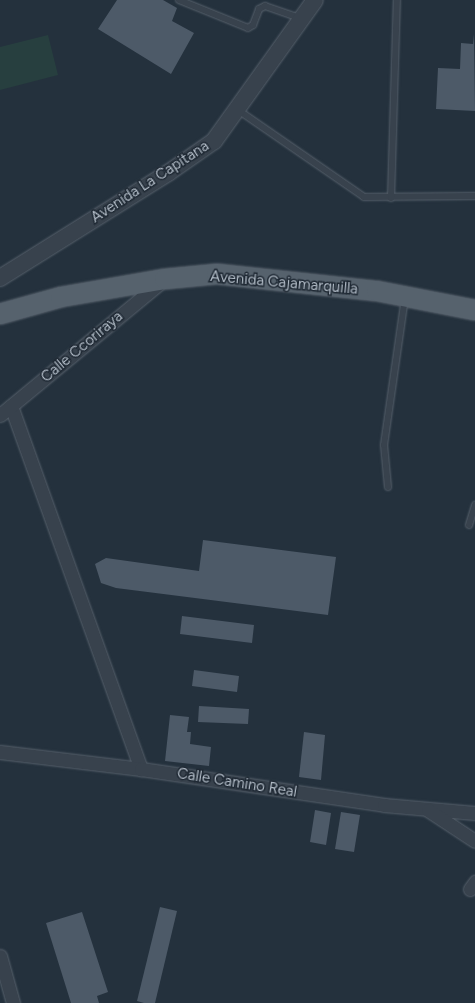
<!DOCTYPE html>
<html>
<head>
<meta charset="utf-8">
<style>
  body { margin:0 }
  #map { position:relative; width:475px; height:1003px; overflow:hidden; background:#24313d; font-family:Figtree,sans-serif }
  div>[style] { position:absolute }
  .green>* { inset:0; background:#273f3f }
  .building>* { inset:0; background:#4d5a68 }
  .roads { filter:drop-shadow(0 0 1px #56606b) drop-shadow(0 0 1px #56606b) }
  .service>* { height:6px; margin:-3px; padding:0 3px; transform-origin:3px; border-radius:3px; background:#38424d }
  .minor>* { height:13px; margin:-6.5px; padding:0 6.5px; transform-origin:6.5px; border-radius:6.5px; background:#38424d }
  .tertiary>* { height:16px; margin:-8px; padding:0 8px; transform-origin:8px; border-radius:8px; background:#38424d }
  .primary>* { height:20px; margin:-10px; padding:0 10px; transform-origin:10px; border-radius:10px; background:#56626d }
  span { translate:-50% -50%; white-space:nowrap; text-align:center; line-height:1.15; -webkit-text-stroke:3px #1d2732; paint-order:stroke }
  .street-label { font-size:15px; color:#b3bdc8 }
</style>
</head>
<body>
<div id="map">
  <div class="green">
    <i style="clip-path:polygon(48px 35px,58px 75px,0 90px,0 47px)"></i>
  </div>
  <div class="building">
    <i style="clip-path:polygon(117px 0,163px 0,177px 8px,172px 21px,194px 33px,171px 74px,98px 29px)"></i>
    <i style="clip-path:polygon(474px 34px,475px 111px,436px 109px,438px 68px,460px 69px,461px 43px,473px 44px)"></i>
    <i style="clip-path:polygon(203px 540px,336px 557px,328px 615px,116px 588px,101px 583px,95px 564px,106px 558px,199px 571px)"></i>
    <i style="clip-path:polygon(182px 616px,254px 625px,252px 643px,180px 634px)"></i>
    <i style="clip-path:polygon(194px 670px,239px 676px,237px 692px,192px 686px)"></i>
    <i style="clip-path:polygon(199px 706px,249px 709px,248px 724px,198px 722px)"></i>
    <i style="clip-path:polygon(170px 715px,189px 717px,187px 732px,191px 732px,190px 744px,211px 747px,209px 766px,165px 761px)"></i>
    <i style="clip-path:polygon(304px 732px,325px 735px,321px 780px,299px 777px)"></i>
    <i style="clip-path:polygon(315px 810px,331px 813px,326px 845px,310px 842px)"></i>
    <i style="clip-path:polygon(341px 812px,360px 815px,354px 852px,335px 849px)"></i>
    <i style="clip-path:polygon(160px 907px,177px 911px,155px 1003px,144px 1003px,137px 1001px)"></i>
    <i style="clip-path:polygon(82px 912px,108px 992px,97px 996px,99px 1003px,71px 1003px,46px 923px)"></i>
  </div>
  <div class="roads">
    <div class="service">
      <i style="left:179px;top:0;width:74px;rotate:22.1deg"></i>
      <i style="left:248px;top:28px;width:6px;rotate:-31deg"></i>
      <i style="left:253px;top:25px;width:17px;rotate:-69deg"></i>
      <i style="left:259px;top:9px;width:7px;rotate:-27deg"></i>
      <i style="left:265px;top:6px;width:37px;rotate:19deg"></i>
      <i style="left:238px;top:110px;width:153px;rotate:34.6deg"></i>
      <i style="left:364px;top:197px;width:111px;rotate:-0.5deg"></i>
      <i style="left:391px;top:198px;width:198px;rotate:-88.3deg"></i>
      <i style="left:388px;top:487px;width:42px;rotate:-95.4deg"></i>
      <i style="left:384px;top:445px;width:148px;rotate:-81.9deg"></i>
      <i style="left:469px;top:525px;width:21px;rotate:-73deg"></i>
    </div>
    <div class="minor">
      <i style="left:11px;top:406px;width:386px;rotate:70.3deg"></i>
      <i style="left:0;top:415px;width:210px;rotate:-39.6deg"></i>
      <i style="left:0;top:752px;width:142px;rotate:6.9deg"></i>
      <i style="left:141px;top:769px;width:246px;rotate:8.4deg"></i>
      <i style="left:384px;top:805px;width:91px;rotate:5deg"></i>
      <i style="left:428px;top:810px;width:56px;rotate:33.4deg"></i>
      <i style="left:470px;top:889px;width:9px;rotate:-54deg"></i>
      <i style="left:0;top:956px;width:49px;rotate:74.5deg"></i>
    </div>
    <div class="tertiary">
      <i style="left:0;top:278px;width:198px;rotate:-32deg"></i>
      <i style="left:168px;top:173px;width:56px;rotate:-34.8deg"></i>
      <i style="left:214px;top:141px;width:173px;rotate:-54.4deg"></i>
    </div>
    <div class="primary">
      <i style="left:0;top:314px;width:63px;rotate:-15.6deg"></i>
      <i style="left:61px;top:297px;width:106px;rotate:-9.8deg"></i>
      <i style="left:165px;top:279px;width:52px;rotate:-5.5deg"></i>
      <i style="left:217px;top:274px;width:161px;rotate:6.1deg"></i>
      <i style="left:377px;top:291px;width:100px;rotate:11deg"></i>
    </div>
  </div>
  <div class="street-label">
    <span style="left:150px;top:182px;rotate:-33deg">Avenida La Capitana</span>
    <span style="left:284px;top:283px;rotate:5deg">Avenida Cajamarquilla</span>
    <span style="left:82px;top:347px;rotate:-40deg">Calle Ccoriraya</span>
    <span style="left:237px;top:783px;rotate:9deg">Calle Camino Real</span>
  </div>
</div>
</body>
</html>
